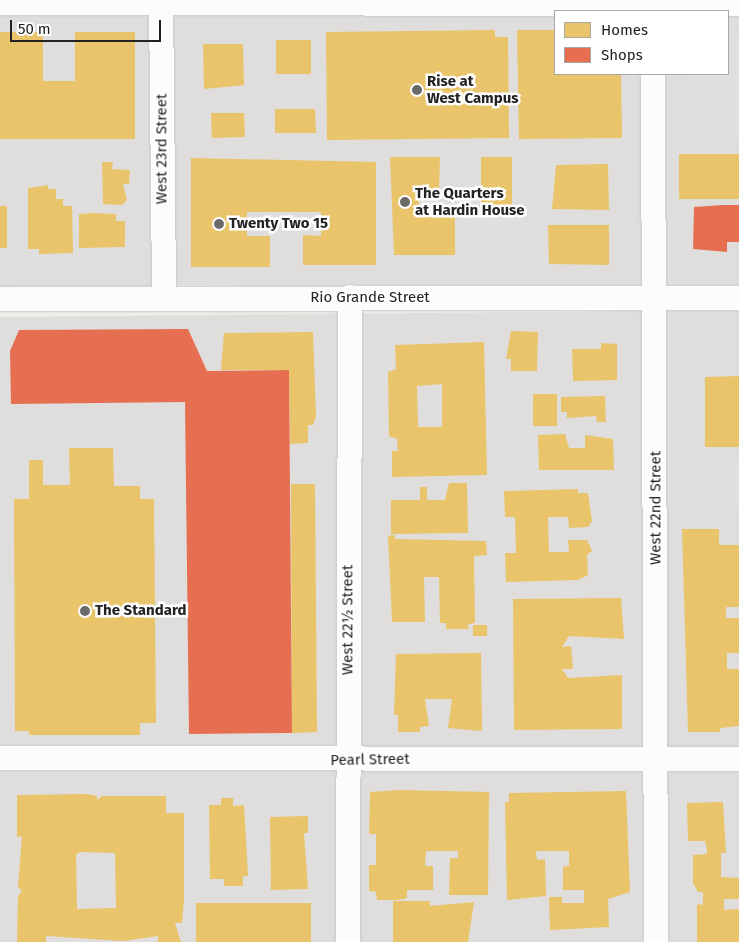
<!DOCTYPE html>
<html>
<head>
<meta charset="utf-8">
<style>
  body { margin:0 }
  #map { position:relative; width:739px; height:942px; overflow:hidden; background:#f0eeeb; font-family:"Fira Sans",sans-serif }
  div>[style] { position:absolute }
  .residential>* { inset:0; background:#dfdedc }
  .parking>* { inset:0; background:#e0dfde }
  .homes>* { inset:0; background:#e9c46a }
  .shops>* { inset:0; background:#e76f51 }
  .roads { filter:drop-shadow(0 0 1px #c9c8c7) drop-shadow(0 0 1px #c9c8c7) }
  .minor>* { height:24px; margin:-12px; padding:0 12px; transform-origin:12px; border-radius:12px; background:#fdfcfc }
  .dots>* { width:14px; height:14px; translate:-50% -50%; box-sizing:border-box; border:2px solid #fff; border-radius:50% }
  span { translate:-50% -50%; white-space:nowrap; text-align:center; line-height:1.15; -webkit-text-stroke:5px #fff; paint-order:stroke }
  .poi-label { font-size:15px; color:#222; font-weight:700 }
  .left { translate:0 -50%; text-align:left }
  .street-label { font-size:15px; color:#222 }
  .legend { position:absolute; left:554px; top:10px; width:175px; height:65px; box-sizing:border-box; background:#fff; border:1px solid #a7a7a7; margin:0; padding:6px 9px; list-style:none; font-size:15px; color:#222 }
  .legend li { display:flex; align-items:center; gap:10px; height:25px }
  .legend b { width:25px; border:1px solid #a7a7a7 }
  .scale { position:absolute; left:10px; top:20px; width:151px; height:22px; box-sizing:border-box; border:2px solid #222; border-top:0; padding-left:6px; font-size:15px; line-height:18px; white-space:nowrap; color:#222; -webkit-text-stroke:4px #fff; paint-order:stroke }
</style>
</head>
<body>
<div id="map">
  <div class="residential">
    <i style="clip-path:polygon(0 0,155px 0,155px 286px,0 287px)"></i>
    <i style="clip-path:polygon(171px 0,555px 11px,555px 74px,644px 74px,643px 290px,171px 285px)"></i>
    <i style="clip-path:polygon(728px 15px,739px 15px,739px 287px,665px 289px,664px 74px,728px 74px)"></i>
    <i style="clip-path:polygon(739px 310px,739px 942px,0 942px,0 317px)"></i>
  </div>
  <div class="parking">
    <i style="clip-path:polygon(728px 33px,739px 33px,739px 140px,683px 141px,681px 74px,728px 74px)"></i>
    <i style="clip-path:polygon(545px 160px,546px 266px,456px 267px,455px 209px,514px 208px,514px 161px)"></i>
    <i style="clip-path:polygon(678px 369px,700px 369px,700px 416px,678px 416px)"></i>
    <i style="clip-path:polygon(678px 425px,699px 425px,700px 461px,739px 461px,739px 510px,679px 511px)"></i>
  </div>
  <div class="homes">
    <i style="clip-path:polygon(495px 30px,495px 37px,508px 37px,509px 138px,327px 140px,326px 32px)"></i>
    <i style="clip-path:polygon(517px 30px,555px 30px,555px 74px,621px 74px,622px 138px,519px 139px)"></i>
    <i style="clip-path:polygon(0 32px,43px 32px,43px 81px,75px 81px,75px 32px,135px 32px,135px 139px,0 139px)"></i>
    <i style="clip-path:polygon(276px 40px,311px 40px,311px 74px,276px 74px)"></i>
    <i style="clip-path:polygon(203px 44px,243px 44px,244px 85px,204px 89px)"></i>
    <i style="clip-path:polygon(275px 109px,315px 109px,316px 133px,275px 133px)"></i>
    <i style="clip-path:polygon(211px 113px,244px 113px,245px 137px,212px 138px)"></i>
    <i style="clip-path:polygon(679px 154px,739px 154px,739px 199px,679px 199px)"></i>
    <i style="clip-path:polygon(390px 157px,440px 157px,439px 192px,419px 192px,419px 212px,455px 214px,455px 255px,394px 255px)"></i>
    <i style="clip-path:polygon(481px 157px,512px 157px,512px 207px,481px 207px)"></i>
    <i style="clip-path:polygon(191px 158px,376px 162px,376px 265px,303px 265px,303px 235px,321px 236px,321px 212px,247px 212px,247px 236px,270px 236px,270px 267px,191px 267px)"></i>
    <i style="clip-path:polygon(102px 162px,113px 162px,112px 169px,130px 170px,129px 184px,123px 184px,127px 200px,122px 205px,103px 204px)"></i>
    <i style="clip-path:polygon(608px 164px,609px 210px,552px 209px,556px 165px)"></i>
    <i style="clip-path:polygon(48px 185px,48px 189px,56px 189px,56px 199px,63px 199px,63px 206px,72px 206px,73px 253px,39px 254px,39px 249px,28px 249px,28px 188px)"></i>
    <i style="clip-path:polygon(0 206px,7px 206px,7px 248px,0 248px)"></i>
    <i style="clip-path:polygon(93px 213px,116px 214px,116px 221px,125px 221px,125px 247px,79px 248px,79px 214px)"></i>
    <i style="clip-path:polygon(548px 225px,609px 225px,609px 265px,549px 264px)"></i>
    <i style="clip-path:polygon(511px 331px,538px 332px,537px 371px,511px 371px,511px 359px,506px 359px)"></i>
    <i style="clip-path:polygon(313px 332px,316px 416px,313px 425px,308px 425px,308px 443px,290px 444px,289px 370px,221px 370px,224px 333px)"></i>
    <i style="clip-path:polygon(evenodd,484px 342px,487px 475px,392px 477px,392px 451px,398px 451px,397px 439px,389px 436px,388px 372px,396px 369px,395px 345px,484px 342px,442px 384px,442px 427px,418px 427px,417px 386px,442px 384px)"></i>
    <i style="clip-path:polygon(601px 343px,617px 344px,617px 380px,573px 381px,572px 349px,601px 349px)"></i>
    <i style="clip-path:polygon(739px 376px,739px 447px,705px 447px,705px 377px)"></i>
    <i style="clip-path:polygon(533px 394px,557px 394px,557px 426px,533px 426px)"></i>
    <i style="clip-path:polygon(605px 396px,606px 422px,597px 422px,596px 416px,567px 418px,567px 412px,561px 412px,561px 397px)"></i>
    <i style="clip-path:polygon(565px 434px,569px 448px,585px 448px,585px 435px,613px 439px,614px 470px,539px 470px,538px 435px)"></i>
    <i style="clip-path:polygon(69px 448px,113px 448px,114px 486px,140px 486px,140px 499px,154px 499px,156px 723px,140px 723px,140px 735px,29px 735px,29px 731px,15px 731px,14px 499px,29px 499px,29px 460px,43px 460px,43px 485px,70px 485px)"></i>
    <i style="clip-path:polygon(449px 483px,467px 483px,468px 533px,391px 534px,391px 500px,420px 500px,420px 487px,427px 487px,427px 500px,445px 500px)"></i>
    <i style="clip-path:polygon(291px 484px,315px 484px,317px 732px,292px 733px)"></i>
    <i style="clip-path:polygon(578px 489px,578px 493px,588px 493px,592px 521px,588px 527px,569px 528px,568px 517px,548px 517px,549px 552px,569px 552px,568px 540px,587px 540px,592px 551px,587px 555px,588px 575px,578px 580px,506px 582px,505px 553px,516px 553px,515px 517px,505px 517px,504px 491px)"></i>
    <i style="clip-path:polygon(682px 529px,719px 529px,719px 545px,739px 545px,739px 607px,726px 607px,726px 618px,739px 618px,739px 653px,727px 653px,727px 669px,739px 669px,739px 726px,720px 728px,720px 732px,688px 732px)"></i>
    <i style="clip-path:polygon(395px 535px,395px 539px,486px 541px,487px 555px,474px 556px,475px 623px,468px 624px,469px 629px,446px 629px,446px 623px,440px 623px,439px 577px,424px 577px,425px 622px,392px 622px,388px 536px)"></i>
    <i style="clip-path:polygon(621px 598px,624px 639px,569px 636px,562px 647px,571px 646px,573px 669px,562px 669px,568px 678px,622px 675px,622px 729px,514px 730px,513px 599px)"></i>
    <i style="clip-path:polygon(473px 625px,487px 625px,487px 636px,473px 636px)"></i>
    <i style="clip-path:polygon(481px 653px,482px 731px,448px 728px,452px 699px,425px 699px,429px 726px,420px 727px,420px 732px,398px 732px,398px 715px,394px 715px,396px 654px)"></i>
    <i style="clip-path:polygon(400px 790px,489px 792px,488px 895px,449px 895px,450px 858px,458px 858px,458px 851px,426px 851px,425px 866px,433px 866px,433px 890px,407px 890px,407px 898px,398px 900px,377px 900px,376px 892px,369px 891px,369px 865px,376px 865px,376px 834px,369px 834px,370px 792px)"></i>
    <i style="clip-path:polygon(626px 791px,630px 892px,608px 899px,609px 927px,550px 930px,549px 897px,562px 897px,562px 903px,584px 903px,584px 890px,563px 890px,563px 867px,569px 866px,569px 851px,536px 851px,537px 860px,545px 859px,546px 896px,507px 900px,505px 802px,509px 802px,509px 793px)"></i>
    <i style="clip-path:polygon(evenodd,86px 794px,97px 796px,97px 800px,102px 796px,166px 796px,166px 813px,184px 813px,184px 899px,182px 923px,175px 923px,181px 942px,158px 942px,158px 936px,123px 941px,46px 936px,46px 942px,17px 942px,18px 896px,22px 891px,18px 887px,22px 836px,17px 837px,17px 795px,86px 794px,80px 852px,115px 853px,116px 908px,77px 909px,76px 855px,80px 852px)"></i>
    <i style="clip-path:polygon(221px 798px,233px 798px,233px 806px,244px 805px,248px 876px,243px 876px,243px 886px,224px 886px,224px 879px,210px 879px,209px 805px,221px 805px)"></i>
    <i style="clip-path:polygon(723px 802px,726px 853px,721px 853px,721px 877px,739px 878px,739px 899px,724px 899px,724px 910px,739px 909px,739px 942px,697px 942px,697px 904px,703px 905px,703px 892px,698px 892px,693px 883px,693px 855px,707px 854px,707px 849px,705px 841px,688px 841px,687px 803px)"></i>
    <i style="clip-path:polygon(308px 816px,308px 833px,304px 833px,308px 889px,271px 890px,270px 817px)"></i>
    <i style="clip-path:polygon(393px 901px,430px 901px,430px 906px,474px 902px,468px 942px,393px 942px)"></i>
    <i style="clip-path:polygon(196px 903px,311px 903px,311px 942px,196px 942px)"></i>
  </div>
  <div class="shops">
    <i style="clip-path:polygon(723px 205px,739px 205px,739px 242px,727px 242px,727px 252px,693px 249px,694px 207px)"></i>
    <i style="clip-path:polygon(188px 329px,207px 371px,289px 370px,292px 733px,189px 734px,185px 402px,11px 404px,10px 351px,19px 330px)"></i>
  </div>
  <div class="roads">
    <div class="minor">
      <i style="left:161px;top:0;width:298px;rotate:89.4deg"></i>
      <i style="left:0;top:3px;width:739px;rotate:0.08deg"></i>
      <i style="left:653px;top:74px;width:868px;rotate:89.8deg"></i>
      <i style="left:0;top:299px;width:739px;rotate:-0.08deg"></i>
      <i style="left:0;top:758px;width:739px;rotate:0.08deg"></i>
      <i style="left:348px;top:942px;width:645px;rotate:-89.82deg"></i>
    </div>
  </div>
  <div class="dots">
    <i style="left:417px;top:90px;background:#6a6968"></i>
    <i style="left:405px;top:202px;background:#6a6968"></i>
    <i style="left:219px;top:224px;background:#6a6968"></i>
    <i style="left:85px;top:611px;background:#6a6968"></i>
  </div>
  <div class="poi-label">
    <span class="left" style="left:427px;top:90px">Rise at<br>West Campus</span>
    <span class="left" style="left:415px;top:202px">The Quarters<br>at Hardin House</span>
    <span class="left" style="left:229px;top:224px">Twenty Two 15</span>
    <span class="left" style="left:95px;top:611px">The Standard</span>
  </div>
  <div class="street-label">
    <span style="left:162px;top:149px;rotate:-90deg">West 23rd Street</span>
    <span style="left:370px;top:298px">Rio Grande Street</span>
    <span style="left:656px;top:508px;rotate:-90deg">West 22nd Street</span>
    <span style="left:348px;top:620px;rotate:-90deg">West 22½ Street</span>
    <span style="left:370px;top:760px;rotate:-1deg">Pearl Street</span>
  </div>
  <ul class="legend">
  <li><b style="height:14px;background:#e9c46a"></b>Homes</li>
  <li><b style="height:14px;background:#e76f51"></b>Shops</li>
  </ul>
  <div class="scale">50 m</div>
</div>
</body>
</html>
